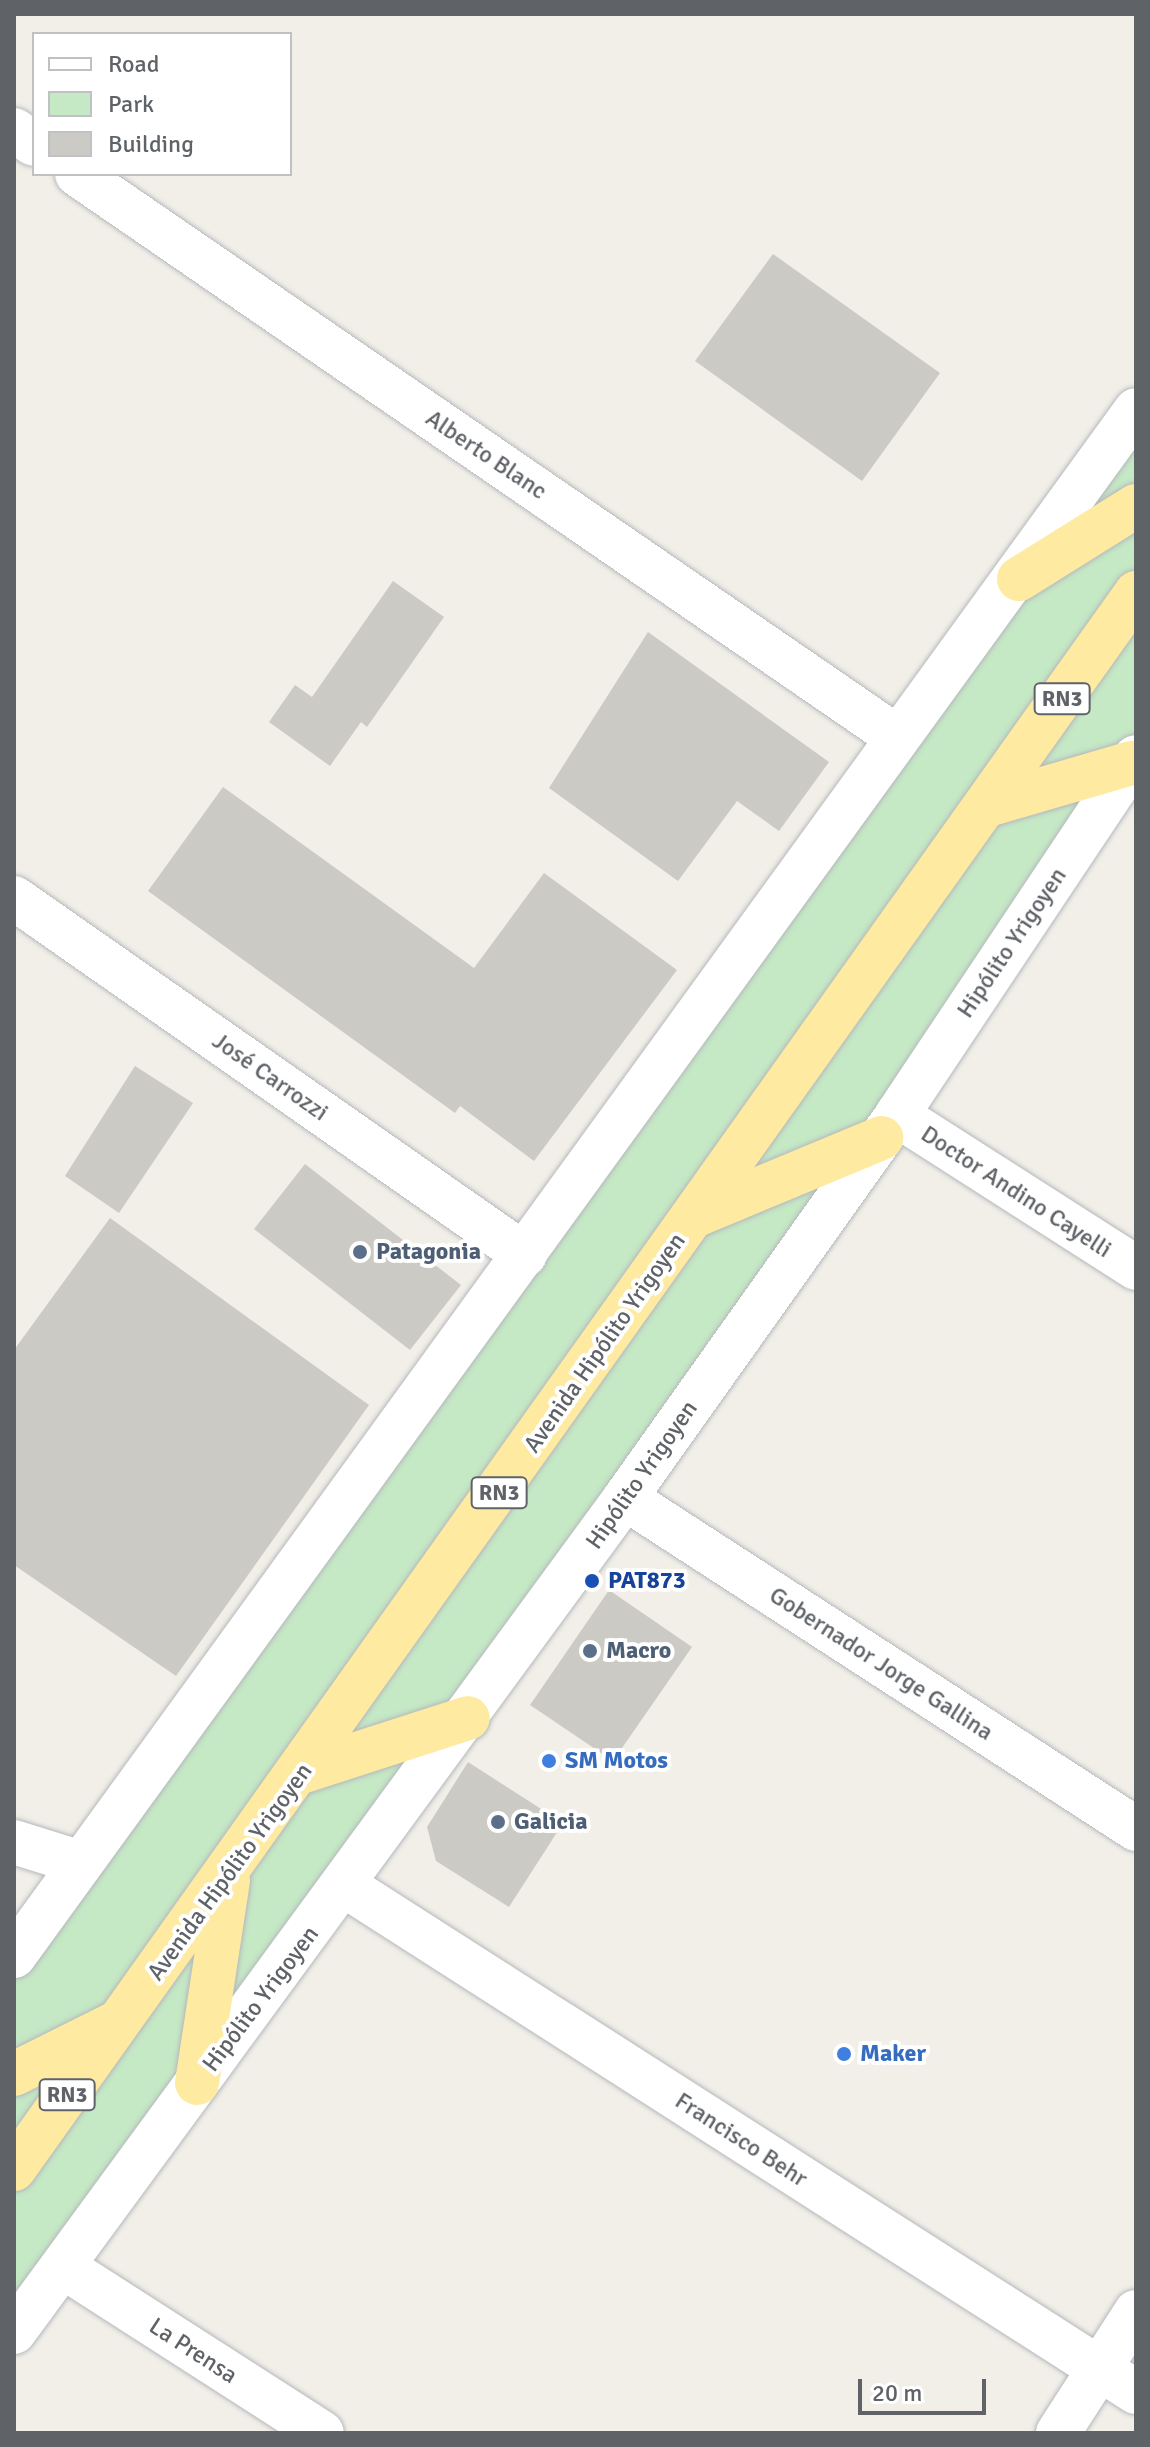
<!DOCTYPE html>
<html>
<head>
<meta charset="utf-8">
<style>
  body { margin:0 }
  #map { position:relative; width:1150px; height:2447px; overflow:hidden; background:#f1efe8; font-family:Signika,sans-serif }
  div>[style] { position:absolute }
  .green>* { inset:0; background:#c5e8c5 }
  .building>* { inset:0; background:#cccac5 }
  .roads { filter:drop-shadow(0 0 2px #b5b8bc) drop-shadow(0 0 2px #b5b8bc) }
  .minor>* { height:44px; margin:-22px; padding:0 22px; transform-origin:22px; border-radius:22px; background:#fff }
  .trunk>* { height:44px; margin:-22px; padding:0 22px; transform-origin:22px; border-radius:22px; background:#feeaa1 }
  .dots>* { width:22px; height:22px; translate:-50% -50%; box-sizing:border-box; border:4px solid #fff; border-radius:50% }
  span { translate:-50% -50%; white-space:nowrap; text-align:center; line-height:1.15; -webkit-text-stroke:8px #fff; paint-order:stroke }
  .shield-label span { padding:2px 6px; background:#fff; border:2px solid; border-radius:6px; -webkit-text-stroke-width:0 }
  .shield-label { font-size:22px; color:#5f6368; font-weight:700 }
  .street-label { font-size:24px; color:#5f6368 }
  .service-label { font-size:24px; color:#4e5e75; font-weight:700 }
  .left { translate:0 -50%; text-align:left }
  .transit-label { font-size:24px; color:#164399; font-weight:700 }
  .shop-label { font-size:24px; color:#366cbe; font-weight:700 }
  .frame { position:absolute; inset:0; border:16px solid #5f6368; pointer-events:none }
  .legend { position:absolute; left:32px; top:32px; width:260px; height:144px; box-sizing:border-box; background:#fff; border:2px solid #bfc1c3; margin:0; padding:10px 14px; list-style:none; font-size:24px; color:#5f6368 }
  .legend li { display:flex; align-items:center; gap:16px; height:40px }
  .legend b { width:40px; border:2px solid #bfc1c3 }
  .scale { position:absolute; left:858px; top:2379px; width:128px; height:36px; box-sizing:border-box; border:4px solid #5f6368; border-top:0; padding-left:10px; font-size:24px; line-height:28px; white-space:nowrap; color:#5f6368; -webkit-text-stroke:6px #fff; paint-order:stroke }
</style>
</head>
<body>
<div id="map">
  <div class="green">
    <i style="clip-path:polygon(1136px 410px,1136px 757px,14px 2332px,14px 1956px)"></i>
  </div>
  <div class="building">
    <i style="clip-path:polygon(773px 254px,940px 373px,862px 481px,695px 361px)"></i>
    <i style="clip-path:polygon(393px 581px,444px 617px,367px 727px,361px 722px,330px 766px,269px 722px,295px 685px,312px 697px)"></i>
    <i style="clip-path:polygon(648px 632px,829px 762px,779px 831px,737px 801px,678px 881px,549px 788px)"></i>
    <i style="clip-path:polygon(223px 787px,474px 968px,544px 873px,677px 970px,534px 1161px,460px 1106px,455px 1113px,148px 891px)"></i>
    <i style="clip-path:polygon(135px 1066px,193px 1103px,119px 1213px,65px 1176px)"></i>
    <i style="clip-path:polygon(305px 1164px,461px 1285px,410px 1350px,254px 1229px)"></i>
    <i style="clip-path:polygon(110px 1218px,369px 1405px,176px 1676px,14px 1565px,14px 1350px)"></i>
    <i style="clip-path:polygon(609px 1590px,692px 1647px,613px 1761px,530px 1705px)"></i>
    <i style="clip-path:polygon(468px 1762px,563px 1823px,509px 1907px,436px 1861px,427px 1827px)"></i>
  </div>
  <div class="roads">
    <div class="minor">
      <i style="left:14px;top:130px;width:24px;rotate:35deg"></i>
      <i style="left:77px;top:174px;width:991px;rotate:34.48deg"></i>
      <i style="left:14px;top:898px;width:623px;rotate:34.94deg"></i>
      <i style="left:897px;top:1115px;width:284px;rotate:32.6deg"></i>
      <i style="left:625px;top:1498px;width:609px;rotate:32.93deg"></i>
      <i style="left:14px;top:1842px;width:70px;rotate:17.4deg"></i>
      <i style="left:347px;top:1887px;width:937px;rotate:32.62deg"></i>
      <i style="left:14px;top:1956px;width:1910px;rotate:-54.03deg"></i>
      <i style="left:65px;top:2268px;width:305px;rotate:32.7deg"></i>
      <i style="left:14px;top:2332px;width:1034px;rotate:-53.77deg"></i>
      <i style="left:625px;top:1498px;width:470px;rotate:-54.6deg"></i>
      <i style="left:897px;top:1115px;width:430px;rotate:-56.3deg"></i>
      <i style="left:1058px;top:2433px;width:144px;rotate:-57.2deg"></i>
    </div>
    <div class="trunk">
      <i style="left:1019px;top:579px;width:138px;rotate:-32deg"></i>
      <i style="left:988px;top:805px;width:150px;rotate:-16.3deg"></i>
      <i style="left:694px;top:1216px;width:203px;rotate:-22.6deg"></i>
      <i style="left:304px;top:1771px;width:172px;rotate:-17.9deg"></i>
      <i style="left:14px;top:2074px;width:112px;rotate:-26.6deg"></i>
      <i style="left:197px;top:2083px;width:205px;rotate:-81.3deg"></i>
      <i style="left:14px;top:2169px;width:1935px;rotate:-54.55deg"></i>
    </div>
  </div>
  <div class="dots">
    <i style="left:360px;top:1252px;background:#5c6f8a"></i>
    <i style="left:592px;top:1581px;background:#1a4fb4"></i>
    <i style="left:590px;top:1651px;background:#5c6f8a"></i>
    <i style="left:549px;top:1761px;background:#3f7fe0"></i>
    <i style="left:498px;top:1822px;background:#5c6f8a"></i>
    <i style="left:844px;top:2054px;background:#3f7fe0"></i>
  </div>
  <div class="shield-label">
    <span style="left:1062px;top:699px">RN3</span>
    <span style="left:499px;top:1493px">RN3</span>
    <span style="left:67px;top:2095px">RN3</span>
  </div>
  <div class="street-label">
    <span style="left:486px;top:455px;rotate:34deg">Alberto Blanc</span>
    <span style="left:1012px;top:943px;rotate:-56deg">Hipólito Yrigoyen</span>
    <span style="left:270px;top:1077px;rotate:35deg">José Carrozzi</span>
    <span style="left:1016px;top:1192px;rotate:33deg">Doctor Andino Cayelli</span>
    <span style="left:605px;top:1343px;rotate:-55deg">Avenida Hipólito Yrigoyen</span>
    <span style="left:642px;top:1475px;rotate:-55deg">Hipólito Yrigoyen</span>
    <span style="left:881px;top:1664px;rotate:33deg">Gobernador Jorge Gallina</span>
    <span style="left:230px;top:1872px;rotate:-54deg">Avenida Hipólito Yrigoyen</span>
    <span style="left:261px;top:1999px;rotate:-53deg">Hipólito Yrigoyen</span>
    <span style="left:741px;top:2140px;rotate:33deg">Francisco Behr</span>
    <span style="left:193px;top:2351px;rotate:33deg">La Prensa</span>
  </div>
  <div class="service-label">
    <span class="left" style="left:376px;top:1252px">Patagonia</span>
    <span class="left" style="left:606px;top:1651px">Macro</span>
    <span class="left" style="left:514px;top:1822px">Galicia</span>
  </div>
  <div class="transit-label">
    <span class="left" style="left:608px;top:1581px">PAT873</span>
  </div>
  <div class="shop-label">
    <span class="left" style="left:565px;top:1761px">SM Motos</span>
    <span class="left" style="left:860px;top:2054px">Maker</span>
  </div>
  <div class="frame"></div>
  <ul class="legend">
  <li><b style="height:10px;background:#fff"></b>Road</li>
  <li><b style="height:22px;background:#c5e8c5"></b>Park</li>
  <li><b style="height:22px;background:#cccac5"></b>Building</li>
  </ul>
  <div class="scale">20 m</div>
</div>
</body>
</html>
